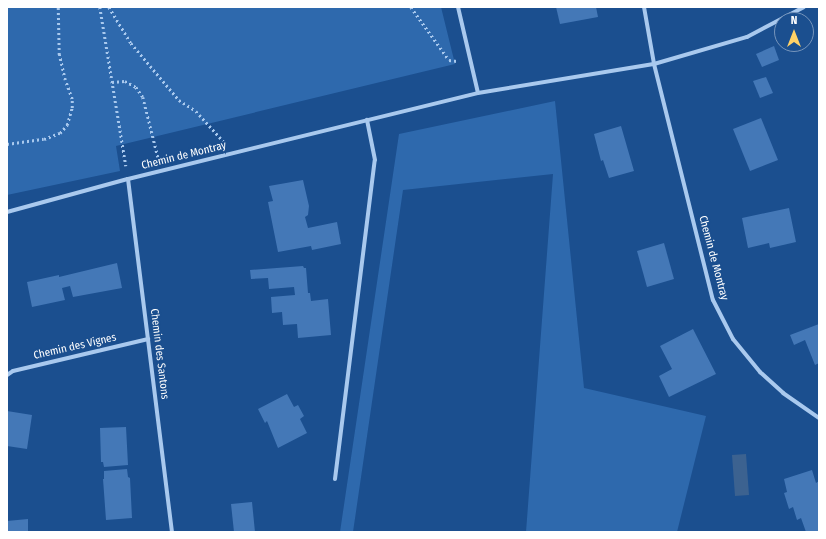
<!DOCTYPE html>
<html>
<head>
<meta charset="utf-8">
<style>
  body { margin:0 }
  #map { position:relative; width:826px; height:539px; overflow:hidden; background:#1b4f8f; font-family:"Fira Sans Condensed",sans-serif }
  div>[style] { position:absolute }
  .green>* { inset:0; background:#2e69ad }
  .water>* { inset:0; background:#3c6290 }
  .building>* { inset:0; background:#4478b7 }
  .path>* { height:2.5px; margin-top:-1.25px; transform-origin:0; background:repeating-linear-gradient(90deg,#a9c9ee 0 2px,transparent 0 5px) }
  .minor>* { height:4px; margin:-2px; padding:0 2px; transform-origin:2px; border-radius:2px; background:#a9c9ee }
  span { translate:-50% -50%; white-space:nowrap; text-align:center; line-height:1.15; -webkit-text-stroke:3.5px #1b4f8f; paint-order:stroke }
  .street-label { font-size:11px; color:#fff }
  .frame { position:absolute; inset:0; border:8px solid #fff; pointer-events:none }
  .north { position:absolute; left:774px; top:12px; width:40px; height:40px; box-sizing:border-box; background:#1b4f8f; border:1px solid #7695bc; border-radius:50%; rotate:0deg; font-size:11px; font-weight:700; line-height:16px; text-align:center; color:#fff }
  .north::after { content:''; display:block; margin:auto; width:14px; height:18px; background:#ffd166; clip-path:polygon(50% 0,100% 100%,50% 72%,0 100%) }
</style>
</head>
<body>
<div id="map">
  <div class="green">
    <i style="clip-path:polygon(7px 7px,441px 7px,455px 64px,116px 146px,120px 171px,7px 195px)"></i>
    <i style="clip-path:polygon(555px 101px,584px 388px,706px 416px,677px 532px,526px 532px,553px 174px,403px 190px,353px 532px,340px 532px,399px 134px)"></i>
  </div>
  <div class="water">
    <i style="clip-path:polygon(746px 454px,749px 495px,735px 496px,732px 455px)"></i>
  </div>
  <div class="building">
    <i style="clip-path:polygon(556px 7px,596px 7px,598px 17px,560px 24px)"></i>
    <i style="clip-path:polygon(774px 46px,779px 60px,762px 67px,756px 54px)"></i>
    <i style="clip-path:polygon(766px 77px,773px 93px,760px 98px,753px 81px)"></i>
    <i style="clip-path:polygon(761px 118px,778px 160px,750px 171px,733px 129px)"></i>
    <i style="clip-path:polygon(621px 126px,634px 171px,609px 178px,603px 160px,601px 161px,594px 134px)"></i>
    <i style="clip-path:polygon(303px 180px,309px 206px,308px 215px,305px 217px,308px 228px,337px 222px,341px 244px,312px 250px,311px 246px,278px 252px,268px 202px,273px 201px,269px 186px)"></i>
    <i style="clip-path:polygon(789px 208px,796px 242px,770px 248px,769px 243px,748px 248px,742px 218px)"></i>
    <i style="clip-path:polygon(664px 243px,674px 279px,647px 287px,637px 251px)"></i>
    <i style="clip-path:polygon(117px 263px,122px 288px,73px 297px,70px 286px,62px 288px,65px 300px,32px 307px,27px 282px,59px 275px,59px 277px)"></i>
    <i style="clip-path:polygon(303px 266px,304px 268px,306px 268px,308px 293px,310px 293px,311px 301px,328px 299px,331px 335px,298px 338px,297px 324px,283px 325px,282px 312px,272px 313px,271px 297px,295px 295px,294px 287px,269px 289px,268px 278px,251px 279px,250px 270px)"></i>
    <i style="clip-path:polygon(819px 324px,819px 363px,815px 365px,805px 340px,794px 345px,790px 335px)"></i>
    <i style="clip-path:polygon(693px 329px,716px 374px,669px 397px,659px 376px,672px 369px,660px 346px)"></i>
    <i style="clip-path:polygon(287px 394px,294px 407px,298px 405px,304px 416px,300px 419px,307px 433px,278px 448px,267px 421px,265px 423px,258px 409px)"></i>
    <i style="clip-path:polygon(7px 411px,32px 415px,27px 449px,7px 446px)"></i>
    <i style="clip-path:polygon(126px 427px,128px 465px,104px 467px,103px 462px,101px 462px,100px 428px)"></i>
    <i style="clip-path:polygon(127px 469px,128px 477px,130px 478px,132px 518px,106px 520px,103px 479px,104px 479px,104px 471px)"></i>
    <i style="clip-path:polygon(812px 470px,816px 483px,819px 481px,819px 532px,806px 532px,801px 518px,797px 520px,793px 507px,789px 509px,784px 493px,787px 492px,784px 479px)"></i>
    <i style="clip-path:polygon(252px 502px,255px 532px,234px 532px,231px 504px)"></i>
    <i style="clip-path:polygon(28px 519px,28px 532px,7px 532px,7px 521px)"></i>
  </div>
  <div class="path">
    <i style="left:100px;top:7px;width:161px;rotate:80.7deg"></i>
    <i style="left:109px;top:7px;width:42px;rotate:58.6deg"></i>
    <i style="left:131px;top:43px;width:75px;rotate:49.9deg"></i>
    <i style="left:179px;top:100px;width:20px;rotate:33deg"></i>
    <i style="left:196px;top:111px;width:42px;rotate:47.9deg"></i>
    <i style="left:411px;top:7px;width:65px;rotate:54.4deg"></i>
    <i style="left:449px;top:60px;width:8px;rotate:7deg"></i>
    <i style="left:112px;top:82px;width:13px;rotate:-4deg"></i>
    <i style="left:125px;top:81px;width:13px;rotate:29deg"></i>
    <i style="left:136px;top:87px;width:12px;rotate:55deg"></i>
    <i style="left:143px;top:97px;width:62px;rotate:76deg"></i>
    <i style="left:7px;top:144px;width:37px;rotate:-8deg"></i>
    <i style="left:44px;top:139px;width:17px;rotate:-21deg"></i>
    <i style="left:60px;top:133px;width:11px;rotate:-49deg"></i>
    <i style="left:67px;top:125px;width:18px;rotate:-74deg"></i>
    <i style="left:72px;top:108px;width:9px;rotate:-90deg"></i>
    <i style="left:72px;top:99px;width:20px;rotate:-110deg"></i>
    <i style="left:65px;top:80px;width:26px;rotate:-103deg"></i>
    <i style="left:59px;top:55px;width:48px;rotate:-91.2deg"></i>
  </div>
  <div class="minor">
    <i style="left:458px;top:7px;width:88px;rotate:76.9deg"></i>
    <i style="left:644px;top:7px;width:58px;rotate:80deg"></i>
    <i style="left:654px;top:64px;width:243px;rotate:76deg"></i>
    <i style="left:713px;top:300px;width:44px;rotate:62.9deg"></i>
    <i style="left:733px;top:339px;width:43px;rotate:50.7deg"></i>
    <i style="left:760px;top:372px;width:31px;rotate:42deg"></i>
    <i style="left:783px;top:393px;width:44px;rotate:34.8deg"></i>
    <i style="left:128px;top:179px;width:356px;rotate:82.9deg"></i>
    <i style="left:7px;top:212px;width:125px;rotate:-15.3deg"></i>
    <i style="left:128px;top:179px;width:360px;rotate:-13.8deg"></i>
    <i style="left:478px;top:93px;width:178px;rotate:-9.4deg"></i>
    <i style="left:654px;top:64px;width:97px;rotate:-16.2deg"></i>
    <i style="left:747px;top:37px;width:64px;rotate:-27.8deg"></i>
    <i style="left:7px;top:375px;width:7px;rotate:-34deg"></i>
    <i style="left:13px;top:371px;width:139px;rotate:-13.3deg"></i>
    <i style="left:335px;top:479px;width:321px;rotate:-82.9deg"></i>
    <i style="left:375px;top:160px;width:41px;rotate:-101.3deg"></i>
  </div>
  <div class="street-label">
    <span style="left:184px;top:156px;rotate:-14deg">Chemin de Montray</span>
    <span style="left:713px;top:258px;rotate:75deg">Chemin de Montray</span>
    <span style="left:75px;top:347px;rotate:-13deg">Chemin des Vignes</span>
    <span style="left:159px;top:354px;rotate:83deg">Chemin des Santons</span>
  </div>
  <div class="frame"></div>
  <div class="north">N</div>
</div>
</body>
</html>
